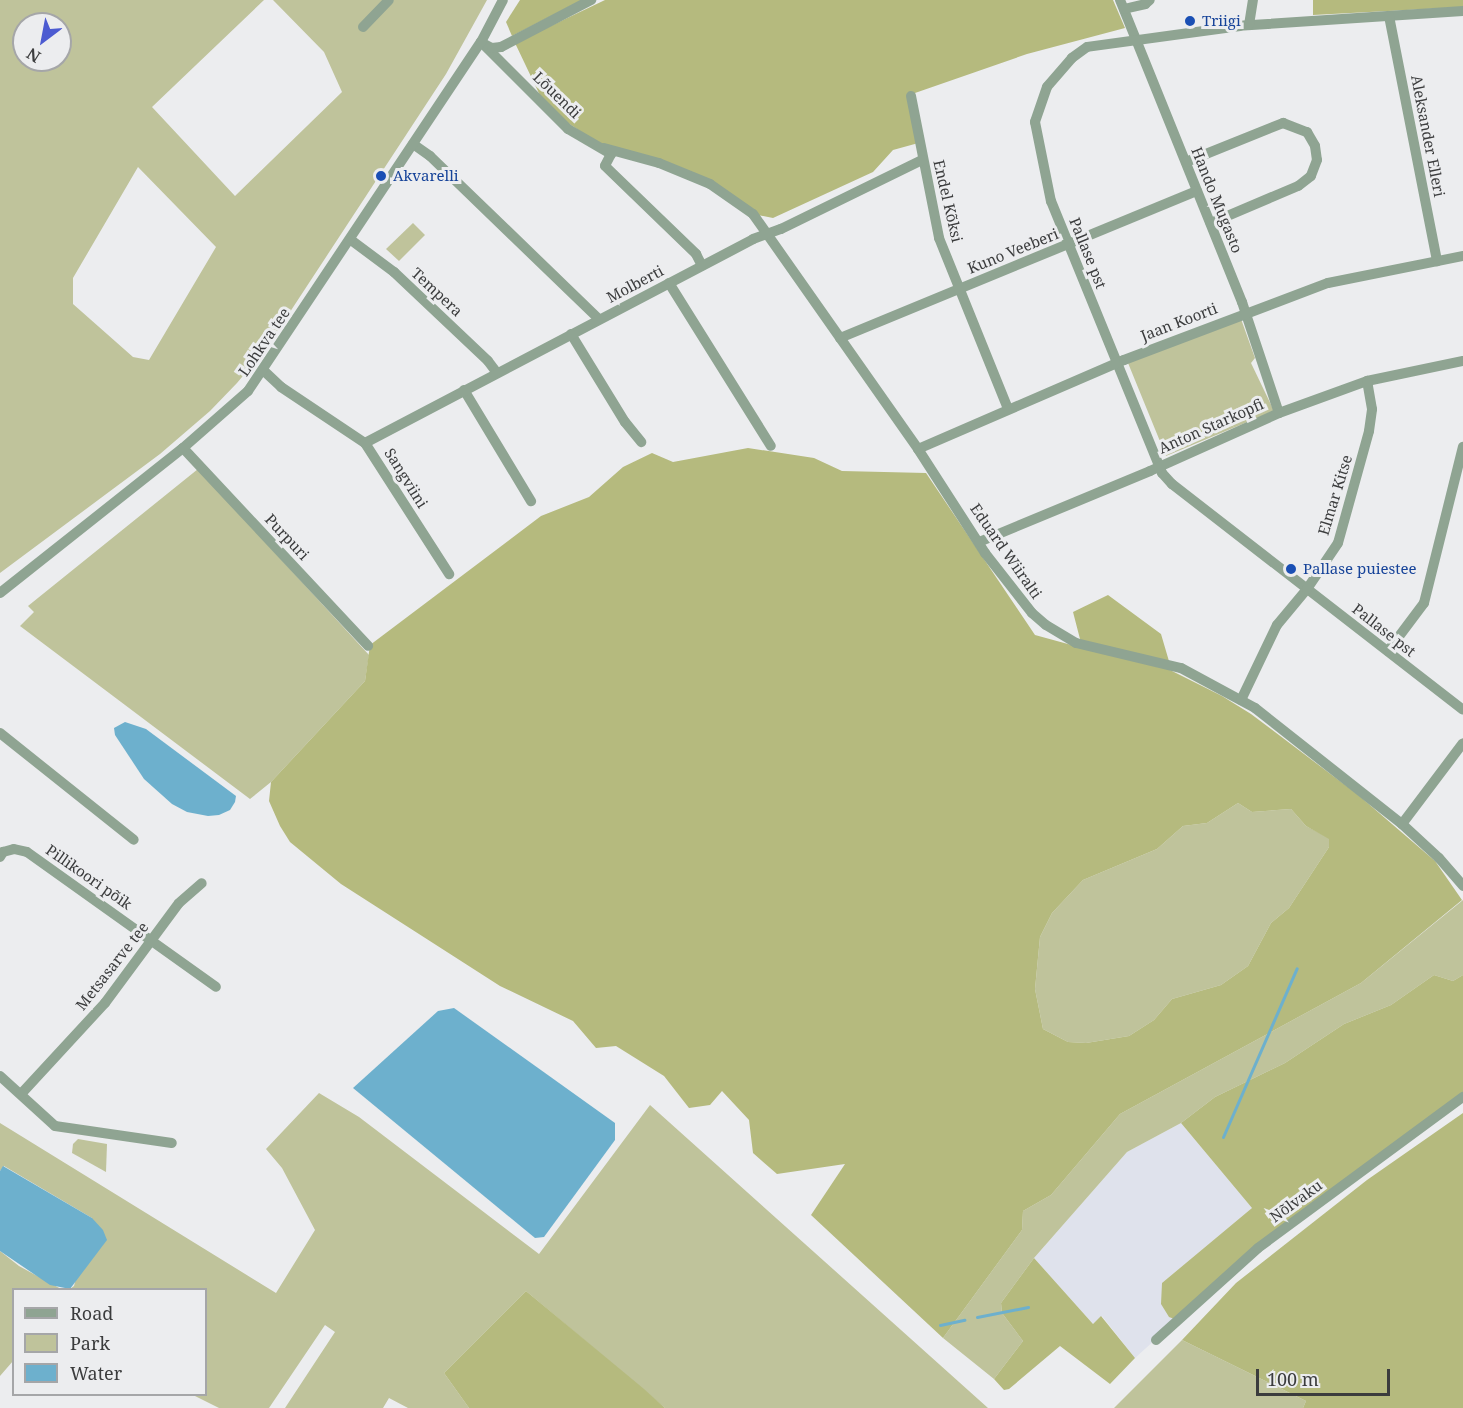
<!DOCTYPE html>
<html>
<head>
<meta charset="utf-8">
<style>
  body { margin:0 }
  #map { position:relative; width:1463px; height:1408px; overflow:hidden; background:#ecedef; font-family:"Noto Serif",serif }
  div>[style] { position:absolute }
  .built>* { inset:0; background:#dfe2ec }
  .green>* { inset:0; background:#bfc39b }
  .forest>* { inset:0; background:#b5ba7e }
  .water>* { inset:0; background:#6db0cd }
  .stream>* { height:3px; margin:-1.5px; padding:0 1.5px; transform-origin:1.5px; border-radius:1.5px; background:#6db0cd }
  .minor>* { height:10px; margin:-5px; padding:0 5px; transform-origin:5px; border-radius:5px; background:#8fa492 }
  .dots>* { width:16px; height:16px; translate:-50% -50%; box-sizing:border-box; border:3px solid #ecedef; border-radius:50% }
  span { translate:-50% -50%; white-space:nowrap; text-align:center; line-height:1.15; -webkit-text-stroke:6px #ecedef; paint-order:stroke }
  .transit-label { font-size:15px; color:#164399 }
  .left { translate:0 -50%; text-align:left }
  .street-label { font-size:15px; color:#3b3c3d }
  .legend { position:absolute; left:12px; top:1288px; width:195px; height:108px; box-sizing:border-box; background:#ecedef; border:2px solid #a5a6a8; margin:0; padding:8px 10px; list-style:none; font-size:18px; color:#3b3c3d }
  .legend li { display:flex; align-items:center; gap:12px; height:30px }
  .legend b { width:30px; border:2px solid #a5a6a8 }
  .north { position:absolute; left:12px; top:12px; width:60px; height:60px; box-sizing:border-box; background:#ecedef; border:2px solid #a5a6a8; border-radius:50%; rotate:212deg; font-size:16px; font-weight:700; line-height:24px; text-align:center; color:#3b3c3d }
  .north::after { content:''; display:block; margin:auto; width:21px; height:27px; background:#4c5bd1; clip-path:polygon(50% 0,100% 100%,50% 72%,0 100%) }
  .scale { position:absolute; left:1256px; top:1369px; width:134px; height:27px; box-sizing:border-box; border:3px solid #3b3c3d; border-top:0; padding-left:8px; font-size:18px; line-height:21px; white-space:nowrap; color:#3b3c3d; -webkit-text-stroke:4px #ecedef; paint-order:stroke }
</style>
</head>
<body>
<div id="map">
  <div class="built">
    <i style="clip-path:polygon(1181px 1123px,1252px 1208px,1162px 1283px,1177px 1320px,1135px 1358px,1102px 1316px,1093px 1324px,1034px 1258px,1127px 1152px)"></i>
  </div>
  <div class="green">
    <i style="clip-path:polygon(evenodd,0 0,264px 0,152px 107px,235px 196px,342px 92px,324px 52px,273px 0,487px 0,446px 74px,267px 347px,237px 383px,210px 411px,160px 454px,0 573px,0 0,24px 24px,60px 24px,60px 60px,24px 60px,24px 24px,0 0,138px 167px,216px 247px,149px 360px,133px 357px,73px 304px,73px 278px,138px 167px)"></i>
    <i style="clip-path:polygon(413px 223px,425px 235px,399px 261px,386px 249px)"></i>
    <i style="clip-path:polygon(1241px 319px,1255px 358px,1251px 363px,1274px 411px,1166px 456px,1128px 363px)"></i>
    <i style="clip-path:polygon(198px 469px,369px 655px,365px 681px,271px 782px,250px 799px,20px 626px,34px 612px,28px 606px)"></i>
    <i style="clip-path:polygon(1238px 803px,1252px 812px,1291px 809px,1306px 826px,1329px 838px,1329px 847px,1289px 908px,1271px 923px,1248px 966px,1221px 985px,1172px 999px,1154px 1020px,1129px 1036px,1086px 1043px,1068px 1042px,1043px 1029px,1035px 989px,1040px 937px,1052px 913px,1083px 880px,1157px 849px,1183px 826px,1207px 823px)"></i>
    <i style="clip-path:polygon(1463px 900px,1463px 975px,1453px 981px,1434px 975px,1391px 1005px,1344px 1024px,1285px 1063px,1215px 1097px,1181px 1123px,1127px 1152px,1034px 1258px,1001px 1303px,1002px 1313px,1023px 1341px,994px 1379px,943px 1338px,1022px 1230px,1023px 1211px,1051px 1195px,1120px 1114px,1361px 983px)"></i>
    <i style="clip-path:polygon(319px 1093px,359px 1117px,539px 1254px,650px 1105px,988px 1408px,665px 1408px,526px 1291px,444px 1373px,469px 1408px,408px 1408px,389px 1398px,383px 1408px,285px 1408px,335px 1332px,325px 1325px,269px 1408px,219px 1408px,193px 1395px,206px 1394px,206px 1290px,70px 1289px,74px 1286px,92px 1218px,4px 1166px,0 1171px,0 1123px,276px 1293px,315px 1230px,282px 1168px,266px 1149px)"></i>
    <i style="clip-path:polygon(78px 1139px,107px 1144px,106px 1172px,72px 1153px,73px 1144px)"></i>
    <i style="clip-path:polygon(0 1251px,19px 1266px,61px 1289px,14px 1290px,13px 1361px,0 1376px)"></i>
    <i style="clip-path:polygon(1182px 1340px,1306px 1401px,1303px 1408px,1114px 1408px)"></i>
  </div>
  <div class="forest">
    <i style="clip-path:polygon(520px 0,582px 0,512px 36px,506px 22px)"></i>
    <i style="clip-path:polygon(605px 0,1113px 0,1125px 28px,1027px 54px,915px 93px,922px 142px,893px 150px,873px 172px,773px 218px,753px 214px,710px 184px,605px 148px,546px 108px,515px 43px)"></i>
    <i style="clip-path:polygon(1313px 0,1463px 0,1463px 7px,1313px 15px)"></i>
    <i style="clip-path:polygon(evenodd,748px 448px,814px 458px,842px 471px,926px 473px,1035px 635px,1086px 649px,1080px 639px,1073px 612px,1108px 595px,1161px 634px,1171px 668px,1162px 666px,1222px 696px,1251px 714px,1357px 794px,1435px 861px,1462px 900px,1361px 983px,1120px 1114px,1051px 1195px,1023px 1211px,1022px 1230px,943px 1338px,811px 1215px,845px 1164px,777px 1174px,753px 1153px,749px 1120px,722px 1091px,710px 1105px,689px 1108px,664px 1076px,616px 1046px,596px 1048px,573px 1021px,500px 986px,341px 884px,290px 842px,280px 826px,269px 801px,271px 782px,365px 681px,370px 645px,541px 516px,589px 497px,623px 467px,652px 453px,673px 462px,748px 448px,1238px 803px,1252px 812px,1291px 809px,1306px 826px,1329px 839px,1329px 847px,1289px 908px,1271px 923px,1248px 966px,1221px 985px,1172px 999px,1154px 1020px,1129px 1036px,1086px 1043px,1068px 1042px,1043px 1029px,1035px 989px,1040px 937px,1052px 913px,1083px 880px,1157px 849px,1183px 826px,1207px 823px,1238px 803px)"></i>
    <i style="clip-path:polygon(1434px 975px,1453px 981px,1463px 975px,1463px 1094px,1272px 1235px,1177px 1320px,1169px 1317px,1161px 1304px,1162px 1283px,1252px 1208px,1181px 1123px,1215px 1097px,1285px 1063px,1344px 1024px,1391px 1005px)"></i>
    <i style="clip-path:polygon(1463px 1113px,1463px 1408px,1303px 1408px,1306px 1401px,1182px 1340px,1236px 1283px,1367px 1180px)"></i>
    <i style="clip-path:polygon(1034px 1258px,1093px 1324px,1101px 1316px,1135px 1358px,1110px 1384px,1060px 1346px,1009px 1389px,1004px 1390px,994px 1379px,1023px 1341px,1002px 1313px,1001px 1303px)"></i>
    <i style="clip-path:polygon(526px 1291px,644px 1389px,665px 1408px,469px 1408px,444px 1373px)"></i>
  </div>
  <div class="water">
    <i style="clip-path:polygon(125px 722px,146px 729px,236px 796px,235px 802px,230px 810px,219px 815px,208px 816px,187px 812px,172px 804px,144px 779px,115px 735px,114px 728px)"></i>
    <i style="clip-path:polygon(454px 1008px,615px 1123px,615px 1140px,544px 1237px,535px 1238px,353px 1088px,438px 1011px)"></i>
    <i style="clip-path:polygon(3px 1166px,92px 1218px,103px 1230px,107px 1240px,70px 1289px,50px 1285px,0 1251px,0 1171px)"></i>
  </div>
  <div class="stream">
    <i style="left:1223px;top:1137px;width:184px;rotate:-66.4deg"></i>
    <i style="left:977px;top:1317px;width:52px;rotate:-11.1deg"></i>
    <i style="left:940px;top:1325px;width:25px;rotate:-12deg"></i>
  </div>
  <div class="minor">
    <i style="left:1120px;top:0;width:326px;rotate:68deg"></i>
    <i style="left:1242px;top:302px;width:117px;rotate:71.6deg"></i>
    <i style="left:1124px;top:9px;width:22px;rotate:-13deg"></i>
    <i style="left:1145px;top:4px;width:6px;rotate:-39deg"></i>
    <i style="left:1463px;top:11px;width:224px;rotate:176.2deg"></i>
    <i style="left:1240px;top:26px;width:154px;rotate:172.2deg"></i>
    <i style="left:1087px;top:47px;width:19px;rotate:144deg"></i>
    <i style="left:1072px;top:58px;width:38px;rotate:131deg"></i>
    <i style="left:1047px;top:87px;width:37px;rotate:109deg"></i>
    <i style="left:1035px;top:122px;width:81px;rotate:78.6deg"></i>
    <i style="left:1051px;top:201px;width:294px;rotate:67.8deg"></i>
    <i style="left:1162px;top:473px;width:15px;rotate:48deg"></i>
    <i style="left:1172px;top:484px;width:368px;rotate:37.8deg"></i>
    <i style="left:1389px;top:16px;width:250px;rotate:78.9deg"></i>
    <i style="left:1249px;top:25px;width:25px;rotate:-81deg"></i>
    <i style="left:363px;top:27px;width:37px;rotate:-46deg"></i>
    <i style="left:481px;top:42px;width:123px;rotate:45deg"></i>
    <i style="left:568px;top:129px;width:50px;rotate:30.2deg"></i>
    <i style="left:611px;top:154px;width:13px;rotate:117deg"></i>
    <i style="left:605px;top:166px;width:127px;rotate:44deg"></i>
    <i style="left:696px;top:254px;width:13px;rotate:63deg"></i>
    <i style="left:484px;top:44px;width:9px;rotate:27deg"></i>
    <i style="left:492px;top:48px;width:9px;rotate:-6deg"></i>
    <i style="left:501px;top:47px;width:102px;rotate:-27.6deg"></i>
    <i style="left:911px;top:96px;width:145px;rotate:78.8deg"></i>
    <i style="left:939px;top:238px;width:184px;rotate:68deg"></i>
    <i style="left:413px;top:144px;width:21px;rotate:35deg"></i>
    <i style="left:430px;top:156px;width:235px;rotate:44deg"></i>
    <i style="left:604px;top:148px;width:57px;rotate:15.3deg"></i>
    <i style="left:659px;top:163px;width:55px;rotate:22.4deg"></i>
    <i style="left:710px;top:184px;width:52px;rotate:34.9deg"></i>
    <i style="left:753px;top:214px;width:287px;rotate:54.9deg"></i>
    <i style="left:918px;top:449px;width:124px;rotate:57.2deg"></i>
    <i style="left:985px;top:553px;width:76px;rotate:51.9deg"></i>
    <i style="left:1032px;top:613px;width:18px;rotate:41deg"></i>
    <i style="left:1046px;top:625px;width:35px;rotate:31deg"></i>
    <i style="left:1076px;top:643px;width:108px;rotate:13.4deg"></i>
    <i style="left:1181px;top:668px;width:84px;rotate:28.4deg"></i>
    <i style="left:1255px;top:708px;width:187px;rotate:38.3deg"></i>
    <i style="left:1402px;top:824px;width:50px;rotate:42.6deg"></i>
    <i style="left:1439px;top:858px;width:37px;rotate:49deg"></i>
    <i style="left:1186px;top:162px;width:105px;rotate:-21.9deg"></i>
    <i style="left:1283px;top:123px;width:26px;rotate:21deg"></i>
    <i style="left:1307px;top:132px;width:16px;rotate:60deg"></i>
    <i style="left:1315px;top:146px;width:14px;rotate:82deg"></i>
    <i style="left:1317px;top:160px;width:17px;rotate:111deg"></i>
    <i style="left:1311px;top:176px;width:16px;rotate:142deg"></i>
    <i style="left:1298px;top:186px;width:95px;rotate:157deg"></i>
    <i style="left:351px;top:240px;width:54px;rotate:36.7deg"></i>
    <i style="left:394px;top:272px;width:129px;rotate:43.4deg"></i>
    <i style="left:488px;top:361px;width:15px;rotate:53deg"></i>
    <i style="left:669px;top:283px;width:192px;rotate:58deg"></i>
    <i style="left:571px;top:334px;width:103px;rotate:58.5deg"></i>
    <i style="left:625px;top:422px;width:26px;rotate:51deg"></i>
    <i style="left:840px;top:338px;width:386px;rotate:-22.4deg"></i>
    <i style="left:263px;top:370px;width:25px;rotate:43deg"></i>
    <i style="left:281px;top:387px;width:101px;rotate:33.7deg"></i>
    <i style="left:365px;top:443px;width:156px;rotate:57.3deg"></i>
    <i style="left:464px;top:390px;width:130px;rotate:58.9deg"></i>
    <i style="left:365px;top:443px;width:438px;rotate:-27.7deg"></i>
    <i style="left:753px;top:239px;width:30px;rotate:-20deg"></i>
    <i style="left:781px;top:229px;width:157px;rotate:-26.1deg"></i>
    <i style="left:183px;top:448px;width:271px;rotate:46.9deg"></i>
    <i style="left:918px;top:449px;width:224px;rotate:-23.4deg"></i>
    <i style="left:1124px;top:360px;width:218px;rotate:-20.7deg"></i>
    <i style="left:1328px;top:283px;width:138px;rotate:-11.3deg"></i>
    <i style="left:979px;top:542px;width:185px;rotate:-22.5deg"></i>
    <i style="left:1150px;top:471px;width:141px;rotate:-24.2deg"></i>
    <i style="left:1279px;top:413px;width:94px;rotate:-20deg"></i>
    <i style="left:1367px;top:381px;width:98px;rotate:-11.8deg"></i>
    <i style="left:0;top:593px;width:233px;rotate:-38.4deg"></i>
    <i style="left:183px;top:448px;width:86px;rotate:-41.2deg"></i>
    <i style="left:248px;top:391px;width:420px;rotate:-56.3deg"></i>
    <i style="left:481px;top:42px;width:47px;rotate:-62.4deg"></i>
    <i style="left:1388px;top:651px;width:60px;rotate:-53.1deg"></i>
    <i style="left:1424px;top:603px;width:161px;rotate:-76deg"></i>
    <i style="left:1241px;top:700px;width:83px;rotate:-64.4deg"></i>
    <i style="left:1277px;top:625px;width:47px;rotate:-50.2deg"></i>
    <i style="left:1307px;top:589px;width:55px;rotate:-56deg"></i>
    <i style="left:1338px;top:543px;width:116px;rotate:-74.5deg"></i>
    <i style="left:1369px;top:431px;width:22px;rotate:-82deg"></i>
    <i style="left:1372px;top:409px;width:28px;rotate:-100deg"></i>
    <i style="left:0;top:733px;width:171px;rotate:38.6deg"></i>
    <i style="left:1402px;top:824px;width:101px;rotate:-53deg"></i>
    <i style="left:0;top:857px;width:6px;rotate:-59deg"></i>
    <i style="left:3px;top:852px;width:11px;rotate:-15deg"></i>
    <i style="left:14px;top:849px;width:13px;rotate:13deg"></i>
    <i style="left:27px;top:852px;width:232px;rotate:35.5deg"></i>
    <i style="left:0;top:1076px;width:74px;rotate:42.3deg"></i>
    <i style="left:55px;top:1126px;width:118px;rotate:8.3deg"></i>
    <i style="left:21px;top:1094px;width:124px;rotate:-47.3deg"></i>
    <i style="left:105px;top:1003px;width:124px;rotate:-53.5deg"></i>
    <i style="left:179px;top:903px;width:30px;rotate:-41deg"></i>
    <i style="left:1156px;top:1340px;width:137px;rotate:-42deg"></i>
    <i style="left:1258px;top:1248px;width:255px;rotate:-36.4deg"></i>
  </div>
  <div class="dots">
    <i style="left:1190px;top:21px;background:#1a4fb4"></i>
    <i style="left:381px;top:176px;background:#1a4fb4"></i>
    <i style="left:1291px;top:569px;background:#1a4fb4"></i>
  </div>
  <div class="transit-label">
    <span class="left" style="left:1202px;top:21px">Triigi</span>
    <span class="left" style="left:393px;top:176px">Akvarelli</span>
    <span class="left" style="left:1303px;top:569px">Pallase puiestee</span>
  </div>
  <div class="street-label">
    <span style="left:557px;top:95px;rotate:44deg">Lõuendi</span>
    <span style="left:1428px;top:136px;rotate:79deg">Aleksander Elleri</span>
    <span style="left:1217px;top:200px;rotate:68deg">Hando Mugasto</span>
    <span style="left:948px;top:201px;rotate:77deg">Endel Kõksi</span>
    <span style="left:1013px;top:251px;rotate:-22deg">Kuno Veeberi</span>
    <span style="left:1088px;top:253px;rotate:68deg">Pallase pst</span>
    <span style="left:635px;top:284px;rotate:-28deg">Molberti</span>
    <span style="left:437px;top:292px;rotate:43deg">Tempera</span>
    <span style="left:1179px;top:322px;rotate:-21deg">Jaan Koorti</span>
    <span style="left:264px;top:342px;rotate:-56deg">Lohkva tee</span>
    <span style="left:1211px;top:426px;rotate:-24deg">Anton Starkopfi</span>
    <span style="left:406px;top:478px;rotate:58deg">Sangviini</span>
    <span style="left:1335px;top:495px;rotate:-73deg">Elmar Kitse</span>
    <span style="left:287px;top:537px;rotate:47deg">Purpuri</span>
    <span style="left:1006px;top:551px;rotate:55deg">Eduard Wiiralti</span>
    <span style="left:1384px;top:630px;rotate:38deg">Pallase pst</span>
    <span style="left:89px;top:877px;rotate:35deg">Pillikoori põik</span>
    <span style="left:112px;top:966px;rotate:-52deg">Metsasarve tee</span>
    <span style="left:1296px;top:1201px;rotate:-36deg">Nõlvaku</span>
  </div>
  <ul class="legend">
  <li><b style="height:8px;background:#8fa492"></b>Road</li>
  <li><b style="height:16px;background:#bfc39b"></b>Park</li>
  <li><b style="height:16px;background:#6db0cd"></b>Water</li>
  </ul>
  <div class="north">N</div>
  <div class="scale">100 m</div>
</div>
</body>
</html>
